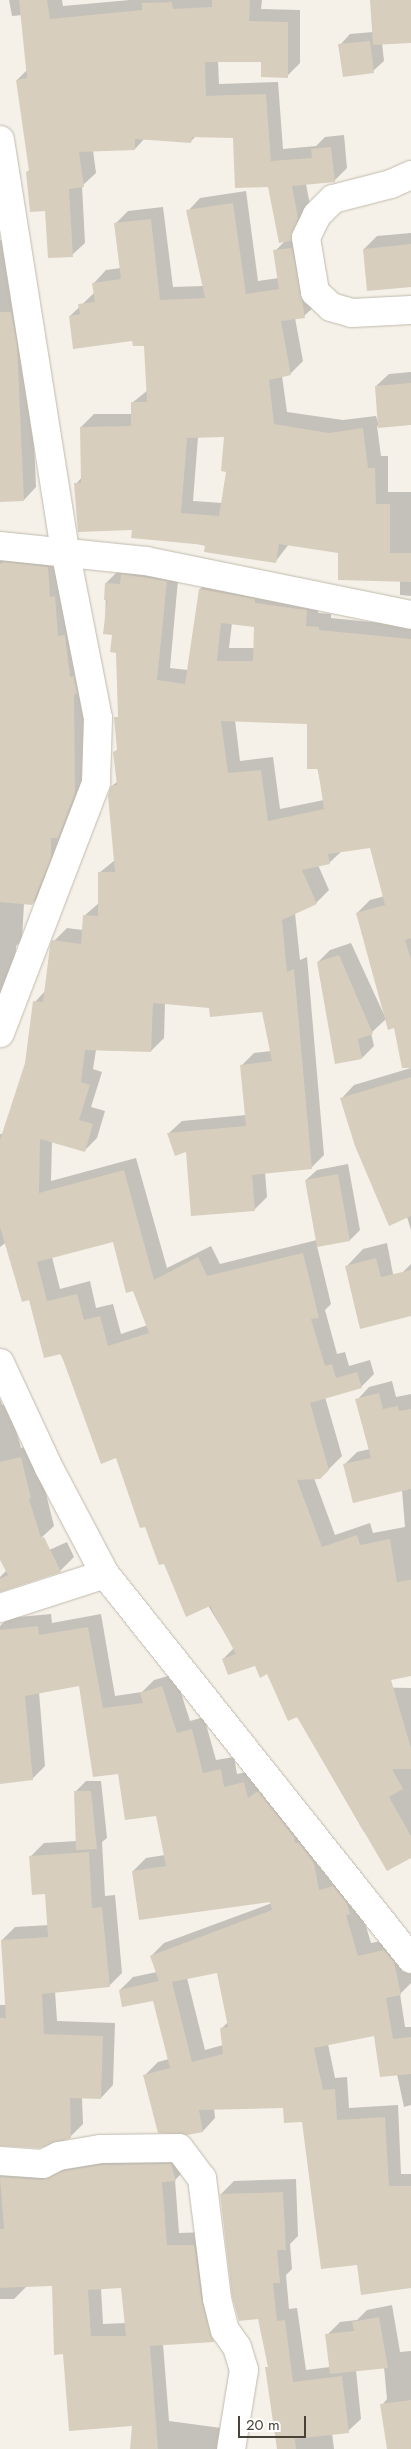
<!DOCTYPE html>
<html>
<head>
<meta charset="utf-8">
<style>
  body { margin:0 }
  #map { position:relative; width:411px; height:2449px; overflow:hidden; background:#f5f1e9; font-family:Jost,sans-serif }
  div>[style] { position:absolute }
  .shadow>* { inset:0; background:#0003 }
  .building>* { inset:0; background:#d7cebe }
  .roads { filter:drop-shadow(0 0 1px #c1baab) drop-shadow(0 0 1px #c1baab) }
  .minor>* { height:28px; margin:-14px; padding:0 14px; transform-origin:14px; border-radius:14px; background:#fff }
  span { translate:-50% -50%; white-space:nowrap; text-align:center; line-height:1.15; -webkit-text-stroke:4px #fff; paint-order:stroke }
  .scale { position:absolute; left:238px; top:2416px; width:68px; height:22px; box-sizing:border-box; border:2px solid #494237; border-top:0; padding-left:6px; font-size:15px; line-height:18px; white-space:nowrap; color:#494237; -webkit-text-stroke:4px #fff; paint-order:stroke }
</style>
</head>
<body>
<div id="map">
  <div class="shadow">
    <i style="clip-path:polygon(evenodd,9px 0,62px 0,63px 6px,130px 0,262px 0,261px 9px,300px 10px,300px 63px,287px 76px,262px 61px,218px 61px,219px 84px,278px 82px,283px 149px,316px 146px,325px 137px,344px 135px,347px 168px,334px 181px,306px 184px,310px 205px,303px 227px,293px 237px,304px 235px,317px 304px,304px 316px,295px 318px,303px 361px,290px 374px,282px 376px,287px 412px,343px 420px,376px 416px,379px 425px,376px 386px,389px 374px,411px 372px,411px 424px,377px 426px,381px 456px,388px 456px,388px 492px,411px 492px,411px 596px,400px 595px,400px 580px,340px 552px,289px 544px,275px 562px,133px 529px,76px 484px,82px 477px,81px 427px,94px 414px,133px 414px,132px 403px,148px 390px,145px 344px,70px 316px,95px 292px,94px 283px,106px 270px,121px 268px,116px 223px,128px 211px,163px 207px,173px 287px,203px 286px,188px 211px,200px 198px,246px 191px,258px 281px,279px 278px,275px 251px,285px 241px,270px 186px,234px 137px,196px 136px,191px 141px,145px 138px,135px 149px,93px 150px,96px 173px,82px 186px,85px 243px,72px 255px,27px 172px,30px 169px,17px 80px,27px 70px,22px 15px,12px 16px,9px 0,226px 436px,227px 471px,222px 503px,193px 501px,198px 437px,226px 436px)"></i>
    <i style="clip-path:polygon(372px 0,411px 0,411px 42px,382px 43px,384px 61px,373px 71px,340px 45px,350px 34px,373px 32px)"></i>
    <i style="clip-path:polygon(411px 233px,411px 286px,364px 249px,377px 236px)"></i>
    <i style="clip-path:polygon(14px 239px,29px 331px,36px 487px,24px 500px,0 501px,0 240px)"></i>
    <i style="clip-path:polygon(0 551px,60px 555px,82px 665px,87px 780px,44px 892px,32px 904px,24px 903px,22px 940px,16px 946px,15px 968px,0 999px)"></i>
    <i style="clip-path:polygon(evenodd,179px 569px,170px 668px,188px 670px,200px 589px,213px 576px,319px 597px,318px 613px,331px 614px,331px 618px,411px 626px,411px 1048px,395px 1026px,386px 1019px,371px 1033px,374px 1046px,362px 1058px,318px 962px,330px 950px,351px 943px,386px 1019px,357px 913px,370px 900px,385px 896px,371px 846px,342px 851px,329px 863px,318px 865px,329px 890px,316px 903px,295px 913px,300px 960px,307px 957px,324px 1155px,311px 1168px,265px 1172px,267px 1197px,254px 1210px,169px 1133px,182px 1121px,246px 1115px,241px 1066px,254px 1053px,271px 1051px,263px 1011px,165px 1003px,164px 1038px,151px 1051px,96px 1050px,93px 1069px,102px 1072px,91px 1107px,105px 1111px,97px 1138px,84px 1151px,52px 1141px,51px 1181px,136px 1158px,167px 1268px,211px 1246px,220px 1264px,317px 1240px,306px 1180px,317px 1170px,348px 1164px,360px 1230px,350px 1240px,317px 1246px,331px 1304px,325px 1310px,337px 1354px,345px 1352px,349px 1366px,370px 1360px,374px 1374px,361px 1387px,325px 1397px,342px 1456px,320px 1478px,314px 1478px,335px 1535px,370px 1523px,373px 1533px,405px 1527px,402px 1490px,344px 1465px,357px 1452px,370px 1449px,357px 1400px,369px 1387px,392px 1381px,396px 1397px,411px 1394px,411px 1675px,355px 1687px,411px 1688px,411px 1856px,383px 1826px,364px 1832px,297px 1716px,267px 1673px,255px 1664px,223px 1659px,234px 1648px,117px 1457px,30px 1299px,8px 1241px,0 1247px,0 1134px,3px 1134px,27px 1063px,35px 1002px,46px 990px,54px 941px,67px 928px,83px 930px,84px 916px,99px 903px,99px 873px,115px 860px,112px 786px,118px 781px,114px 753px,119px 748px,117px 652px,113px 634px,105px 633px,106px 583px,119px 570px,179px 569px,232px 623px,255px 626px,254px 648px,229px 648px,232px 623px,179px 569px,235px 720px,308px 723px,324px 800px,280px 809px,273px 757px,240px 761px,235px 720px,179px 569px,114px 1240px,148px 1325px,121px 1334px,113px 1304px,96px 1308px,90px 1281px,60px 1289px,52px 1257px,114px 1240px)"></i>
    <i style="clip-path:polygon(411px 1068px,411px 1230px,407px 1217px,342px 1098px,354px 1085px)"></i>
    <i style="clip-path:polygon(387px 1243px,399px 1305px,346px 1267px,363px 1249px)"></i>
    <i style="clip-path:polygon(411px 1264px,411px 1308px,402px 1273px)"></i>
    <i style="clip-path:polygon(0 1399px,2px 1405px,8px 1403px,21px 1448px,34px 1445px,54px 1526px,41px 1538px,0 1547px)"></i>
    <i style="clip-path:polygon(67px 1542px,74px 1557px,60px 1571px,0 1590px,0 1577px,9px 1568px)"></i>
    <i style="clip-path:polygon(evenodd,51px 1614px,52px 1623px,101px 1614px,115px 1696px,142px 1692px,154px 1680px,175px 1674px,190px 1721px,204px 1717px,216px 1760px,234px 1757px,237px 1774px,257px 1770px,359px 1903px,371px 1943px,397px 1938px,411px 1972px,411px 1983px,400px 1994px,405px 2027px,411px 2027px,411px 2105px,404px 2107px,397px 2074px,376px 2035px,328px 2044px,335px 2078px,347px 2077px,349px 2108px,398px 2105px,401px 2174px,411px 2174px,411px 2287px,359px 2263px,303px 2120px,284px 2106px,214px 2108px,215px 2118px,203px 2131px,145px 2075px,158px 2062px,169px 2059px,154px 1999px,120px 1990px,133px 1977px,157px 1972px,151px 1956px,164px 1943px,272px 1903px,133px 1871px,146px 1858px,165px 1855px,157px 1815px,119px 1772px,80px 1685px,39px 1692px,45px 1766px,32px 1779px,0 1783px,0 1626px,8px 1618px,51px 1614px,218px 1972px,228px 2022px,221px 2029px,223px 2045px,205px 2050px,187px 1978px,218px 1972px)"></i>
    <i style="clip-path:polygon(86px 1781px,101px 1781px,107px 1838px,102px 1842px,105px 1896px,115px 1895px,122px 1973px,109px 1986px,55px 1991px,57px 2021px,115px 2023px,113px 2085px,101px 2098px,82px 2098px,83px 2124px,70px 2137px,0 2146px,0 2005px,7px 2005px,2px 1940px,15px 1927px,49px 1925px,46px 1893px,31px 1856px,44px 1843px,77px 1841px,75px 1792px)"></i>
    <i style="clip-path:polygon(evenodd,184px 2151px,188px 2167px,175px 2180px,179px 2233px,207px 2232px,226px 2328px,213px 2340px,163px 2344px,169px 2421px,229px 2429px,230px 2449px,131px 2449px,134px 2425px,64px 2353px,54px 2285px,27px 2286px,14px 2299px,0 2299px,0 2156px,184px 2151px,122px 2287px,126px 2323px,103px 2324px,101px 2288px,122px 2287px)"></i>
    <i style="clip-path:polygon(296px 2179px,298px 2236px,290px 2244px,292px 2269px,286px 2275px,289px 2309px,297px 2308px,306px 2370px,330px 2367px,327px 2335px,340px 2322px,357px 2320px,367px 2310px,392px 2305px,400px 2352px,411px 2351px,411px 2449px,389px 2449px,382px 2405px,387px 2399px,384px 2367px,356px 2370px,361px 2419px,348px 2431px,332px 2433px,334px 2449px,278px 2449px,267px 2368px,269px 2365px,259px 2318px,221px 2194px,234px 2181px)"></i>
  </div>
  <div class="building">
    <i style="clip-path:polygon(19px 0,47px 0,50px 19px,142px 10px,142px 3px,172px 2px,173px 9px,212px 7px,212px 0,250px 0,249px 21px,288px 22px,288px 78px,261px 77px,261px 62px,205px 62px,206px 96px,266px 94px,271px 161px,312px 158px,311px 149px,331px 147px,335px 182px,292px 186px,298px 218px,291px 241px,279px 243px,268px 187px,235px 188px,233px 138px,192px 137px,191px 143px,135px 139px,135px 150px,79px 152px,84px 187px,69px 189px,73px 257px,48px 258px,45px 211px,30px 212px,26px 172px,29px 171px,16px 80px,27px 78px)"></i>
    <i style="clip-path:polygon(370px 0,411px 0,411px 43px,373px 45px)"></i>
    <i style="clip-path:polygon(370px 41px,374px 73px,343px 77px,338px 44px)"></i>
    <i style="clip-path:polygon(evenodd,233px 203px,246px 294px,279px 289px,273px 250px,292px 248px,302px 299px,305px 318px,281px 321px,291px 375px,269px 380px,274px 424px,329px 433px,363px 428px,368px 468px,375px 468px,376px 504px,390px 504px,390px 553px,411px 553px,411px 582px,338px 580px,338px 553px,279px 544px,276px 563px,204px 552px,205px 545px,131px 538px,132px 530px,78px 532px,74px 483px,81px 483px,80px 427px,131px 426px,131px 402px,147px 402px,144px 346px,133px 346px,132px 341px,73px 349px,69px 316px,80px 314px,78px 304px,95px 302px,92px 283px,121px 279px,114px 223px,151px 219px,160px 300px,205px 298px,186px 210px,233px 203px,224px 437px,221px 471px,226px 472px,219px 516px,181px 513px,187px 438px,224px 437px)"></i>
    <i style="clip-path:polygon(411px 244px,411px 287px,367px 291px,363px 249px)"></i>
    <i style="clip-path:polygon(0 312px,11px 312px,17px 344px,24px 501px,0 502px)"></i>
    <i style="clip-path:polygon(411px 383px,411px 425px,378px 428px,375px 386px)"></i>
    <i style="clip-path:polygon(4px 562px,48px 567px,50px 597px,55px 596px,58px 636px,65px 635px,70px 677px,74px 676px,77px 694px,74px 694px,75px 793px,58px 838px,51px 838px,51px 858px,32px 905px,0 902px,0 564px)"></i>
    <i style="clip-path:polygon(evenodd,121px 574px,167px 581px,157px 680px,185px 684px,199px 589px,255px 599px,255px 603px,307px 610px,306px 626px,319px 627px,319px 630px,411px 639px,411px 938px,405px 940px,411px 959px,411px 1068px,402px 1068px,394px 1028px,388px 1030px,356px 913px,385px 905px,370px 848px,328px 854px,330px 864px,302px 870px,317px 904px,282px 920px,287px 972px,294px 969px,312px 1169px,252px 1175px,255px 1211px,191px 1216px,186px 1152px,175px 1156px,167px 1133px,246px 1126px,240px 1065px,272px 1061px,262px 1012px,210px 1017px,209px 1008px,153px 1003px,151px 1052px,85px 1050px,81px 1082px,90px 1085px,79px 1120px,93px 1124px,85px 1152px,40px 1139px,39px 1193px,124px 1170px,154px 1280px,198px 1257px,207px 1276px,303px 1253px,319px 1318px,311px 1319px,325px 1366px,332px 1364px,336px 1378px,357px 1372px,362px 1388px,310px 1403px,329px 1470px,320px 1479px,297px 1480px,322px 1547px,357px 1535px,360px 1545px,390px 1539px,397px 1582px,411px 1580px,411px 1676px,391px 1680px,411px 1748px,411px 1769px,392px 1769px,403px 1789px,389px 1797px,411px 1836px,411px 1858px,387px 1871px,297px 1717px,288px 1721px,267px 1674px,260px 1678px,255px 1666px,228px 1675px,222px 1659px,236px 1654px,210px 1606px,186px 1617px,164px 1564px,159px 1565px,145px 1527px,140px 1528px,116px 1458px,101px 1464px,61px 1354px,44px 1358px,29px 1300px,22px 1302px,0 1227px,0 1140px,25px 1063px,33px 1001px,43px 1002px,50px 946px,52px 940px,81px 944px,83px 915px,98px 916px,98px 872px,115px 872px,108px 796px,111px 786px,117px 785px,113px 752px,117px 750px,114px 717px,118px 717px,116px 653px,110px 652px,112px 635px,103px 634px,107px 600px,104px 600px,105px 583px,120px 584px,121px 574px,221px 623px,254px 627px,253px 661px,217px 661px,221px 623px,121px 574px,221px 721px,307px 724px,307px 769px,318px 769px,324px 809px,268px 821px,261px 770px,228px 773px,221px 721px,121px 574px,113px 1242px,126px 1293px,133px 1291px,149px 1333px,108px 1346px,100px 1316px,84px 1320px,77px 1294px,47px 1301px,37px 1262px,113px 1242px)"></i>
    <i style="clip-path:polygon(339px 955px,373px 1034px,358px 1039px,362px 1059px,335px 1064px,317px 962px)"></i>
    <i style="clip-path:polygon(411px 1077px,411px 1216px,389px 1226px,355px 1146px,340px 1098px)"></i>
    <i style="clip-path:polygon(338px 1174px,350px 1241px,317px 1247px,305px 1180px)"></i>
    <i style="clip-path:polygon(376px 1258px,381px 1277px,411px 1270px,411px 1316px,360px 1329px,345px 1266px)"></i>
    <i style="clip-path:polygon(379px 1393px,383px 1409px,398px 1406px,399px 1411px,411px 1409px,411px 1489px,353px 1503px,343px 1464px,371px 1458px,355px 1399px)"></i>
    <i style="clip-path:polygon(21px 1457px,31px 1498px,29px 1499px,41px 1538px,44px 1537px,61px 1572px,0 1592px,0 1579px,8px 1575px,0 1560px,0 1462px)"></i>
    <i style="clip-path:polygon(evenodd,38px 1626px,39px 1635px,88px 1627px,103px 1708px,143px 1703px,140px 1693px,162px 1686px,177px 1733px,192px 1729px,203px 1773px,221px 1769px,224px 1787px,244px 1782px,248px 1798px,258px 1791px,294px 1837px,295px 1843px,299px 1843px,314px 1863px,319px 1890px,333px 1886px,347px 1903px,350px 1914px,346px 1915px,358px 1956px,384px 1950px,394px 1962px,401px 1995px,386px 1998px,393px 2039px,411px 2037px,411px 2074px,380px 2077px,374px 2036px,314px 2048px,323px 2090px,335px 2089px,337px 2120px,385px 2117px,389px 2186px,411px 2186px,411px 2288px,361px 2295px,357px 2265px,321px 2269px,302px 2122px,284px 2123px,283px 2108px,199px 2110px,203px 2132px,187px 2135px,158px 2133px,143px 2075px,170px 2068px,153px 2001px,122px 2007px,119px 1990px,159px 1981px,150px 1956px,272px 1910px,270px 1902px,139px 1920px,132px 1871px,166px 1866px,156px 1816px,125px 1820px,118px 1774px,93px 1777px,79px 1686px,25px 1696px,33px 1780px,0 1784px,0 1630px,38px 1626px,217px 1973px,228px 2027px,220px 2028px,223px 2054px,192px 2062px,172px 1982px,217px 1973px)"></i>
    <i style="clip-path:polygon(74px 1791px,91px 1791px,97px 1849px,76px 1850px)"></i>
    <i style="clip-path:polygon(89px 1852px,92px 1908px,102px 1907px,110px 1987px,42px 1994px,44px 2034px,103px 2036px,101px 2099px,70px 2098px,71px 2138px,40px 2148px,0 2146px,0 2018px,6px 2018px,1px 1940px,48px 1937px,45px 1894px,32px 1895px,29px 1856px)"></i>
    <i style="clip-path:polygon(evenodd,171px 2164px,176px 2181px,162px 2182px,167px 2245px,194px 2245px,202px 2303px,214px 2342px,150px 2346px,158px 2449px,130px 2449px,132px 2426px,69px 2431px,63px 2354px,54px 2355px,52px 2286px,0 2288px,0 2229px,4px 2229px,0 2177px,42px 2180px,64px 2171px,102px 2165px,171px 2164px,121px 2288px,126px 2336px,91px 2336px,88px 2290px,121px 2288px)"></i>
    <i style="clip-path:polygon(283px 2192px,286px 2250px,277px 2250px,280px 2283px,273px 2283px,277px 2321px,285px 2320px,293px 2382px,342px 2376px,349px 2433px,295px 2439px,296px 2449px,277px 2449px,265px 2367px,268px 2367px,258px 2319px,239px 2321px,232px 2296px,220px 2194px)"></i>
    <i style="clip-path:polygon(379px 2317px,388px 2368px,330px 2374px,325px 2334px,354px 2331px,352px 2322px)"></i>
    <i style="clip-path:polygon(411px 2400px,411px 2449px,387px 2449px,380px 2404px)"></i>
  </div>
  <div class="roads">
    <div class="minor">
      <i style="left:0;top:140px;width:415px;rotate:81deg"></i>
      <i style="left:65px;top:550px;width:171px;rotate:78.9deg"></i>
      <i style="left:98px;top:718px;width:65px;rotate:91.8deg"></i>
      <i style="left:96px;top:783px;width:268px;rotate:111deg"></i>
      <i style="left:411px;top:175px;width:22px;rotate:156deg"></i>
      <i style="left:391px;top:184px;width:60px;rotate:165.5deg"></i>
      <i style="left:333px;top:199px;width:23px;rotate:135deg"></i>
      <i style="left:317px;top:215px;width:25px;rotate:116deg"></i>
      <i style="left:306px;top:238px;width:55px;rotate:80.5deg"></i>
      <i style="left:315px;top:292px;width:22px;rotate:43deg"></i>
      <i style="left:331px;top:307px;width:22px;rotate:16deg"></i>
      <i style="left:352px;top:313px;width:59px;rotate:-2.9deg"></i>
      <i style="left:0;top:546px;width:147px;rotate:5.9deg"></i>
      <i style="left:146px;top:561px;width:270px;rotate:11.5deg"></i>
      <i style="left:0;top:1363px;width:116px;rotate:65deg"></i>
      <i style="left:49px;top:1468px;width:120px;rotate:62.2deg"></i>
      <i style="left:105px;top:1574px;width:492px;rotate:51.5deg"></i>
      <i style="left:0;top:1608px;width:110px;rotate:-17.9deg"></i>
      <i style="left:0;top:2161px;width:43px;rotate:4deg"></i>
      <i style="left:43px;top:2164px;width:18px;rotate:-27deg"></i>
      <i style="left:59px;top:2156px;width:43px;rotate:-9.5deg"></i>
      <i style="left:101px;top:2149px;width:78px;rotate:-0.7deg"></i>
      <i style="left:179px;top:2148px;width:38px;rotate:53deg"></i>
      <i style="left:202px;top:2178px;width:122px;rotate:82.9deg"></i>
      <i style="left:217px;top:2299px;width:32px;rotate:76deg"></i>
      <i style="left:225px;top:2330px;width:21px;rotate:55deg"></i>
      <i style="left:237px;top:2347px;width:24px;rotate:73deg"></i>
      <i style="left:244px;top:2370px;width:80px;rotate:99.3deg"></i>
    </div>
  </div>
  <div class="scale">20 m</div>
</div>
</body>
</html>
